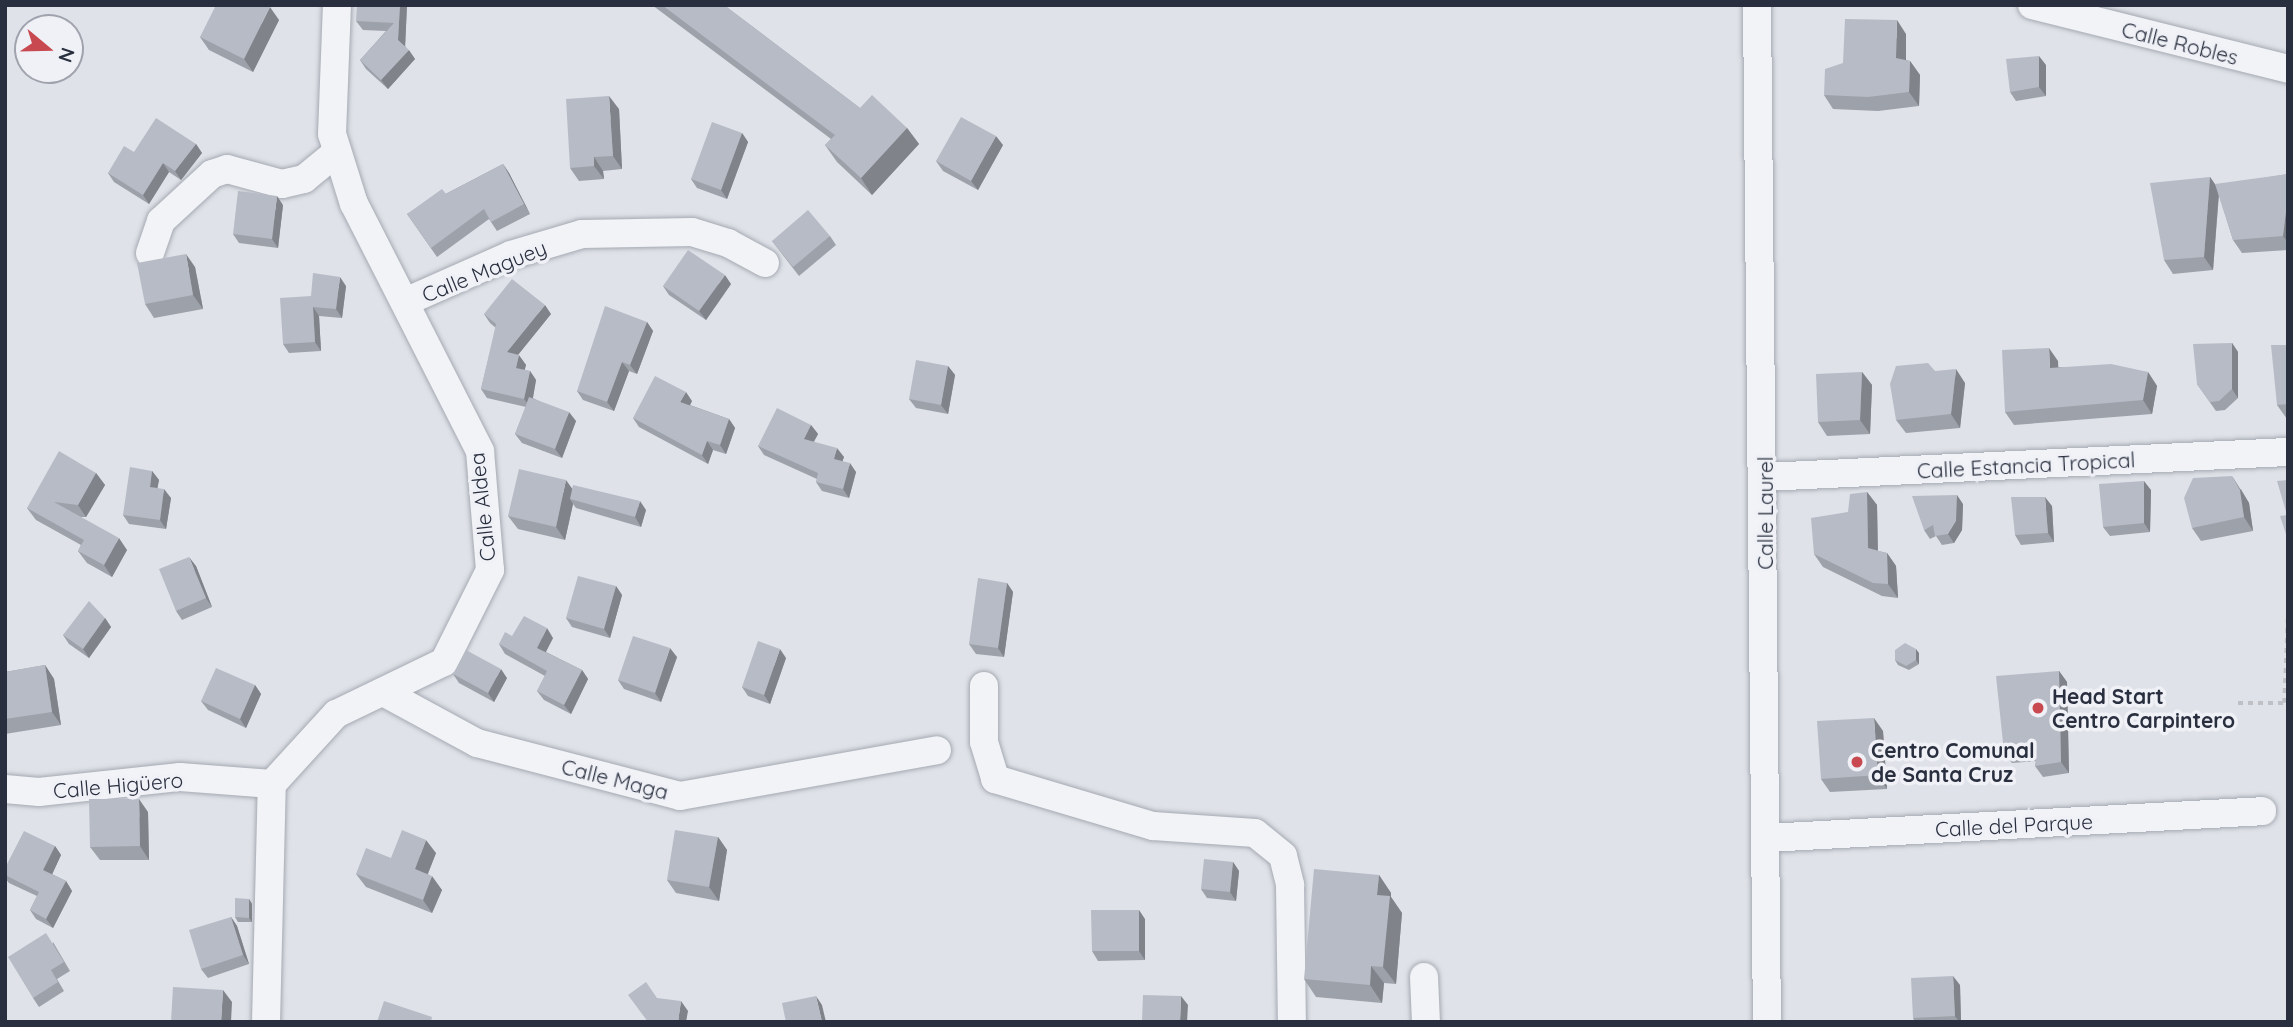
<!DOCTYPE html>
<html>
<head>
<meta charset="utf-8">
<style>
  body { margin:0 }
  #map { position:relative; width:2293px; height:1027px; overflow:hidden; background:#dfe2e8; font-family:Quicksand,sans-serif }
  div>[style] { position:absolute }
  .path>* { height:3.5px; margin-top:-1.75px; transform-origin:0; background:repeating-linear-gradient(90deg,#bec0c6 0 5px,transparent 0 10px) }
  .roads { filter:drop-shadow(0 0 2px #a5a9b2) drop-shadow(0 0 2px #a5a9b2) }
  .minor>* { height:28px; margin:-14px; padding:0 14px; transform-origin:14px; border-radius:14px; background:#f2f3f6 }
  .wall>* { inset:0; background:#9da1a9 }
  .shaded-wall>* { inset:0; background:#80838a }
  .building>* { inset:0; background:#b7bbc5 }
  .dots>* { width:19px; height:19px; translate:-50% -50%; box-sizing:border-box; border:4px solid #eff1f6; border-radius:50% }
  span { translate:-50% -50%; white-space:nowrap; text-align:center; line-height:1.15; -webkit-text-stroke:7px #eff1f6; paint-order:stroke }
  .street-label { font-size:21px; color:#292f3f }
  .poi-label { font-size:21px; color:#292f3f; font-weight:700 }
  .left { translate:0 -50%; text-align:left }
  .frame { position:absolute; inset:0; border:7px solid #292f3f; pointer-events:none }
  .north { position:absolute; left:14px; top:14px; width:70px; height:70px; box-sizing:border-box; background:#eff1f6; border:2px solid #a0a3ad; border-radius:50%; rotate:109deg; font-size:19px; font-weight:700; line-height:28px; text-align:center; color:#292f3f }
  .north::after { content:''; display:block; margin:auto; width:24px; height:32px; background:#c84950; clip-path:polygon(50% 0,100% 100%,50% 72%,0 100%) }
</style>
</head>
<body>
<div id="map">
  <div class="path">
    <i style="left:2238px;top:703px;width:50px"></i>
    <i style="left:2284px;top:703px;width:97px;rotate:-87.6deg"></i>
  </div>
  <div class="roads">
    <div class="minor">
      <i style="left:1757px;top:5px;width:1017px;rotate:89.44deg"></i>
      <i style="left:2032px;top:5px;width:264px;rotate:14deg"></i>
      <i style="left:150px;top:253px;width:34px;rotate:-71deg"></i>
      <i style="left:161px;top:221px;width:69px;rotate:-42.7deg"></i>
      <i style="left:212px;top:174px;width:16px;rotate:-18deg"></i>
      <i style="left:227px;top:169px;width:57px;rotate:15.3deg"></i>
      <i style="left:282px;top:184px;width:23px;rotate:-13deg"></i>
      <i style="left:304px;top:179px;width:43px;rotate:-39.3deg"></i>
      <i style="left:405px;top:302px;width:116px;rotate:-23.9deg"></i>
      <i style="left:511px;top:255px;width:74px;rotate:-16.5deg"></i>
      <i style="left:582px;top:234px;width:110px;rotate:-1deg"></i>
      <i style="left:692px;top:232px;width:38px;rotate:17deg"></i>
      <i style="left:728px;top:243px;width:42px;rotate:28.4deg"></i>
      <i style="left:1765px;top:477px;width:524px;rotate:-2.74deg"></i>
      <i style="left:984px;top:686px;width:56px;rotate:90deg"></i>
      <i style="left:984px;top:742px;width:39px;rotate:73deg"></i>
      <i style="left:995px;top:779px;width:165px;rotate:16.6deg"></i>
      <i style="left:1153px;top:826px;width:102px;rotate:3.9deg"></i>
      <i style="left:1255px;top:833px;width:36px;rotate:39deg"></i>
      <i style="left:1283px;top:856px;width:30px;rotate:76deg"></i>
      <i style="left:1290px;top:885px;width:137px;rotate:89.2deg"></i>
      <i style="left:383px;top:692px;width:107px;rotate:28.5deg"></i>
      <i style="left:477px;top:743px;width:210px;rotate:14.6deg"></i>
      <i style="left:680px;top:796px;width:261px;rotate:-10.1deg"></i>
      <i style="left:5px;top:789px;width:34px;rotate:5deg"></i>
      <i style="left:39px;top:792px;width:142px;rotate:-6.1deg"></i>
      <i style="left:180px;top:777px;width:92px;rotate:4.4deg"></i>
      <i style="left:1767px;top:838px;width:496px;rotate:-3.1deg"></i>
      <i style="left:1424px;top:977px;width:45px;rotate:87.5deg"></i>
      <i style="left:266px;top:1022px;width:238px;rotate:-88.6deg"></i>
      <i style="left:272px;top:784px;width:95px;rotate:-47.6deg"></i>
      <i style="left:336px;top:714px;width:120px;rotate:-25.7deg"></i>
      <i style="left:444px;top:662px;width:103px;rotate:-63.4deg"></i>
      <i style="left:490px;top:570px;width:119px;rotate:-94.8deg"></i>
      <i style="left:480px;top:451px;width:277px;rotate:-117deg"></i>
      <i style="left:354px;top:204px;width:73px;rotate:-107.4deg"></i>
      <i style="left:332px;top:134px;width:129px;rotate:-87.8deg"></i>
    </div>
  </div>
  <div class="wall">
    <i style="clip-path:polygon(407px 5px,405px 46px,415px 59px,388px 89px,366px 69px,360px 60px,386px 31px,363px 30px,356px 21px)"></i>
    <i style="clip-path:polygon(652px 5px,724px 5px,860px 108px,907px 128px,919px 144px,872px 195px,837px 162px,825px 145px,831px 139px)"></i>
    <i style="clip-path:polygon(279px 20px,253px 72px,209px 50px,200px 37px)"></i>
    <i style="clip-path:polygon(1906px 34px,1906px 60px,1910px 61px,1920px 75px,1919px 106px,1878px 111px,1833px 109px,1824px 95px,1843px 63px)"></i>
    <i style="clip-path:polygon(2046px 65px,2046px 96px,2016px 101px,2010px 92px)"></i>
    <i style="clip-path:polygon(619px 109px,622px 169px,603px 171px,604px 179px,579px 181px,570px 168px)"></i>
    <i style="clip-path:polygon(742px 133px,748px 142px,727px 199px,697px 188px,691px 179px)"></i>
    <i style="clip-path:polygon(196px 144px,202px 153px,181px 180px,169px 172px,149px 204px,114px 182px,108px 173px,134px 152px)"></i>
    <i style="clip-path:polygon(1003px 145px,978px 190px,943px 171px,936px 161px)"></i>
    <i style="clip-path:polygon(503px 164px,509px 173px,530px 214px,497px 231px,489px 219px,437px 257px,407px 214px)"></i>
    <i style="clip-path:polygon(2288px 174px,2288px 250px,2242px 253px,2233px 240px,2219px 195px,2213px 270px,2173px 274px,2164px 260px,2210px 177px,2216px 186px)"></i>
    <i style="clip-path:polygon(283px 205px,278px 248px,239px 243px,233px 234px)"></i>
    <i style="clip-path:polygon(830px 236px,836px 245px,799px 276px,772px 241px)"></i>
    <i style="clip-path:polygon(195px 267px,203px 309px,154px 318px,145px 304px)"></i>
    <i style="clip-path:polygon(731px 284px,706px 320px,669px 295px,663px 286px)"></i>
    <i style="clip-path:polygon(346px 286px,342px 318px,319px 316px,321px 351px,289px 353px,283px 344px,311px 296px)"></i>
    <i style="clip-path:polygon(484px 314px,551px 314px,518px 355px,526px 365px,524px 370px,530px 371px,536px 380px,533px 398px,576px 421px,562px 458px,522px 443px,515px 434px,526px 407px,487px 398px,481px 389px,496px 328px,490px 323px)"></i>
    <i style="clip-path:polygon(647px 322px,653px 331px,637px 374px,629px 371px,614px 411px,583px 400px,577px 391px)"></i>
    <i style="clip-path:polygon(2232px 343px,2238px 352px,2238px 398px,2225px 410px,2216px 411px,2197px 384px)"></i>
    <i style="clip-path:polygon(2288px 345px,2288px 419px,2287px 419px,2277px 405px)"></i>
    <i style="clip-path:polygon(2058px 361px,2058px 367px,2148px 372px,2157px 386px,2152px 414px,2014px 425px,2005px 412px)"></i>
    <i style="clip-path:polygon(948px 366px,955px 375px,948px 414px,916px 408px,909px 399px)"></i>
    <i style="clip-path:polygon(1935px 371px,1965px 383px,1960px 428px,1906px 433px,1896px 420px)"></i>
    <i style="clip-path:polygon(1862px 372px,1872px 385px,1870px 434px,1827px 436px,1818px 422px)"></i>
    <i style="clip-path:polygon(692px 401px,690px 405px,729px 419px,735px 428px,726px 454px,713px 450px,708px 464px,639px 427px,633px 418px)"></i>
    <i style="clip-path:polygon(811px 425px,818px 434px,814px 442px,844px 457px,842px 461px,856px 472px,849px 498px,822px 491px,816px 482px,817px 479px,764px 455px,758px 446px)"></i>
    <i style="clip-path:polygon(152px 471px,159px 480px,157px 488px,171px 498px,166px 529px,129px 524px,123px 515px)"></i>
    <i style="clip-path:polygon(96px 473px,105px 485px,86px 517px,80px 517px,127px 550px,112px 577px,87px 563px,78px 551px,81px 545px,36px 520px,27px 508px)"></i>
    <i style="clip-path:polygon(572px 489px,646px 510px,641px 527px,576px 508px,573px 504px,565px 540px,518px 529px,508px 516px)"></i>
    <i style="clip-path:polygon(2241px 489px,2249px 503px,2253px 531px,2201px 541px,2192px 528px)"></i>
    <i style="clip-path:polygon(2151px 490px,2150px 532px,2110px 536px,2103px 527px)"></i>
    <i style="clip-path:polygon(1867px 492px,1877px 505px,1878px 551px,1887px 553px,1896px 566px,1898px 598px,1882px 596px,1823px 567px,1814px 554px,1848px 512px)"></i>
    <i style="clip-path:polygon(1963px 504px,1962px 530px,1954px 543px,1942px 545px,1936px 536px,1930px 539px,1924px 530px)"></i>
    <i style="clip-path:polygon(2052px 506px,2054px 542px,2021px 545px,2015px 535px)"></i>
    <i style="clip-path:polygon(196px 566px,212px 607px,182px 620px,176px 611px)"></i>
    <i style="clip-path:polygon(1007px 583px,1013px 592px,1004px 657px,976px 654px,969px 644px)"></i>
    <i style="clip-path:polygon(616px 586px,622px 595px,610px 638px,572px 627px,566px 618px)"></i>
    <i style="clip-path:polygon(105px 618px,111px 627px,89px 658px,69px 644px,63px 635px)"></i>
    <i style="clip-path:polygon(512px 636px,553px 638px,546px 652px,582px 670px,588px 679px,571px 714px,544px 700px,537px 691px,545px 676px,505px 654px,499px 644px)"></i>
    <i style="clip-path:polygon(1919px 653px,1919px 664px,1909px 670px,1898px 665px,1895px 660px)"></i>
    <i style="clip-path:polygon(677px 657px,661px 702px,624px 689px,618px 680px)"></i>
    <i style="clip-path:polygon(786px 658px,770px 704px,748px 696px,742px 687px)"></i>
    <i style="clip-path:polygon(45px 665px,54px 679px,61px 725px,5px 734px,5px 672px)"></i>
    <i style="clip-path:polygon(2059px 671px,2067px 682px,2069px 773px,2043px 777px,2035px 766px,2036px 761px,2012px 763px,2004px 752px)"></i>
    <i style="clip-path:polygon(453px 674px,507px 678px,494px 702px,459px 683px)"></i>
    <i style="clip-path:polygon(255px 685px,261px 694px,246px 728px,208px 710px,201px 701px)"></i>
    <i style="clip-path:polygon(1883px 731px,1887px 789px,1830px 792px,1821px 779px)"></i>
    <i style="clip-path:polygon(148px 812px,149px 860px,100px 860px,90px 847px)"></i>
    <i style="clip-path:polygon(718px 837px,727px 850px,719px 901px,676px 893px,667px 880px)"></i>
    <i style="clip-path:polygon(55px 846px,61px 855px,52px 874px,66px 881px,72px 891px,53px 928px,36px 919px,30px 910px,37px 896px,9px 883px,5px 878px,5px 868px)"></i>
    <i style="clip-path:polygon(436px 853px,428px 874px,442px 890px,432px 913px,366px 887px,356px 874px,391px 858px)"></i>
    <i style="clip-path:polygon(1233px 862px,1239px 871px,1236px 901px,1207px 898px,1201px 889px)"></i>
    <i style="clip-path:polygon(1379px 875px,1391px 893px,1391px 897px,1402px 913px,1396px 984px,1384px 983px,1382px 1003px,1316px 997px,1304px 979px)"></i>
    <i style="clip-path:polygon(249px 899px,252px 904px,252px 922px,238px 922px,235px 917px)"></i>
    <i style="clip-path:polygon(231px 917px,237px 926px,249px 964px,208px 978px,201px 969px)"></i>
    <i style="clip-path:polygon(1145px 919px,1145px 960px,1098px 961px,1092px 951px)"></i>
    <i style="clip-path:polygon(53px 942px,70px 971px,57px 979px,64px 991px,39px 1007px,33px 998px)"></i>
    <i style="clip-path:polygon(1960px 985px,1961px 1022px,1915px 1022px,1913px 1018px)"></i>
  </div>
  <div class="shaded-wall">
    <i style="clip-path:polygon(400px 5px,407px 5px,405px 49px,398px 40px)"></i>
    <i style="clip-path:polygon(270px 7px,279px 20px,253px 72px,244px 59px)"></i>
    <i style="clip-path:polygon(1897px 20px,1906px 34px,1906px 71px,1896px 58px)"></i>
    <i style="clip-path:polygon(409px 50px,415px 59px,388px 89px,381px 80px)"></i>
    <i style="clip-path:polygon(2039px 56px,2046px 65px,2046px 96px,2039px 87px)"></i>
    <i style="clip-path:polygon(1910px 61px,1920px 75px,1919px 106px,1909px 92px)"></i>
    <i style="clip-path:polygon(609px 96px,619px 109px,622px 169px,613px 156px)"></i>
    <i style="clip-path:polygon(907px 128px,919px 144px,872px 195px,861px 178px)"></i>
    <i style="clip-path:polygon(742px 133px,748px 142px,727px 199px,721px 190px)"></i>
    <i style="clip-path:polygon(996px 136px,1003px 145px,978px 190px,971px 181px)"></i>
    <i style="clip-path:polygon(196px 144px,202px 153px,181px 180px,175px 171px)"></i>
    <i style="clip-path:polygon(594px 157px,603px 171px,604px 179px,594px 166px)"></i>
    <i style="clip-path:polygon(163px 163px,169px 172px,149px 204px,143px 195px)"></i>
    <i style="clip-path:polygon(503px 164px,509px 173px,530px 214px,524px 204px)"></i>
    <i style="clip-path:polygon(2210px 177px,2219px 190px,2213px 270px,2204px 257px)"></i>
    <i style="clip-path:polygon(2288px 195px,2288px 243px,2283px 236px)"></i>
    <i style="clip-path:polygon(277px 196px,283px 205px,278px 248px,272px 239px)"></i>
    <i style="clip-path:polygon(186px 254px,195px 267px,203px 309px,193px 295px)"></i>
    <i style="clip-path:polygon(725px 275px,731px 284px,706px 320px,699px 311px)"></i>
    <i style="clip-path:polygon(340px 277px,346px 286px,342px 318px,336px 309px)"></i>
    <i style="clip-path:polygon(545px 305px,551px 314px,513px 361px,507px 352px)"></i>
    <i style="clip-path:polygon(313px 307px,319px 316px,321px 351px,315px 342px)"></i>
    <i style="clip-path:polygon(647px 322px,653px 331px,637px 374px,630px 365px)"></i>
    <i style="clip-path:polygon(2232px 343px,2238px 352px,2238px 398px,2232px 389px)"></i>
    <i style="clip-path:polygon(2049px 348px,2058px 361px,2059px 381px,2050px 368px)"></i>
    <i style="clip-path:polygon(519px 355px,526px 365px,523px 377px,516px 368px)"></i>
    <i style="clip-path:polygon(622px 362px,629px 371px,614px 411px,607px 402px)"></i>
    <i style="clip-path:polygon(948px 366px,955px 375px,948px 414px,941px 405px)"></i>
    <i style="clip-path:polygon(1956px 369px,1965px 383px,1960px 428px,1951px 414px)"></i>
    <i style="clip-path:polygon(530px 371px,536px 380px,531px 408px,524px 399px)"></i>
    <i style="clip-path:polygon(1862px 372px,1872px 385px,1870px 434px,1860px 420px)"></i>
    <i style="clip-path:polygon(2148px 372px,2157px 386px,2152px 414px,2143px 400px)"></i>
    <i style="clip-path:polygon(686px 392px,692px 401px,687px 411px,680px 402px)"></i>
    <i style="clip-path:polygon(569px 412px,576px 421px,562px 458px,555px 449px)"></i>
    <i style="clip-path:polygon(729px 419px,735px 428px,726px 454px,720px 445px)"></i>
    <i style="clip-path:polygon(811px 425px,818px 434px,810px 448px,804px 439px)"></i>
    <i style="clip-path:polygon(707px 441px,713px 450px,708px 464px,702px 455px)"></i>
    <i style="clip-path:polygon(837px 448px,844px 457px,840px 468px,834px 459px)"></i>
    <i style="clip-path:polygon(850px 463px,856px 472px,849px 498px,843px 489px)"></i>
    <i style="clip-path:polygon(152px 471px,159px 480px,156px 496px,150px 487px)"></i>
    <i style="clip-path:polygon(96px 473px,105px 485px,86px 517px,78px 505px)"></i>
    <i style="clip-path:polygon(2232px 476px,2249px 503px,2253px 531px,2244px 517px)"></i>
    <i style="clip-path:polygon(566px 480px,576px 494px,570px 499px,573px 504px,565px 540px,556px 527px)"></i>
    <i style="clip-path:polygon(2144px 481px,2151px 490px,2150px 532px,2144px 523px)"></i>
    <i style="clip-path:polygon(164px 489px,171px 498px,166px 529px,160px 520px)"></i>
    <i style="clip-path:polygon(1867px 492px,1877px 505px,1878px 562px,1868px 548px)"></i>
    <i style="clip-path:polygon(1957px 495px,1963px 504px,1962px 530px,1954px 543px,1948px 534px)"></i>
    <i style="clip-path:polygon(2045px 497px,2052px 506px,2054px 542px,2048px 533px)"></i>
    <i style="clip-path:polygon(640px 501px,646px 510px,641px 527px,635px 517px)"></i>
    <i style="clip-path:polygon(119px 538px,127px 550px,112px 577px,104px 565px)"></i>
    <i style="clip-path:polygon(1887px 553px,1896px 566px,1898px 598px,1888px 584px)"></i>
    <i style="clip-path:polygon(189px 557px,196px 566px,212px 607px,206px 598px)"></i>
    <i style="clip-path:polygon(1007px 583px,1013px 592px,1004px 657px,998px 648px)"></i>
    <i style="clip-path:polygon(616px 586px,622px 595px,610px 638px,604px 629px)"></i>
    <i style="clip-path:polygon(105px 618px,111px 627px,89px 658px,83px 649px)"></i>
    <i style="clip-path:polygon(547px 628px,553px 638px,543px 657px,537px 648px)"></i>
    <i style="clip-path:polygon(670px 648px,677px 657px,661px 702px,655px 693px)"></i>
    <i style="clip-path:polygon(780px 649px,786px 658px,770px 704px,764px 695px)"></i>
    <i style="clip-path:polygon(1916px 649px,1919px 653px,1919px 664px,1916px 660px)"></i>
    <i style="clip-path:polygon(45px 665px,54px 679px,61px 725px,52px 712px)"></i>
    <i style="clip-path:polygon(501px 669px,507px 678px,494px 702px,488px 693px)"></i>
    <i style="clip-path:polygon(582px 670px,588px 679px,571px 714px,564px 705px)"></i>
    <i style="clip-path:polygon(2059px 671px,2067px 682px,2069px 773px,2061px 762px)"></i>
    <i style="clip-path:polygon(255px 685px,261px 694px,246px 728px,240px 719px)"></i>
    <i style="clip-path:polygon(1874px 718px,1883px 731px,1887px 789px,1878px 775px)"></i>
    <i style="clip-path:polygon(139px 799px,148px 812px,149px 860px,140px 846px)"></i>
    <i style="clip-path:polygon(718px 837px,727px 850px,719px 901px,709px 887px)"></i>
    <i style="clip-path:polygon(426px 840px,436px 853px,424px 883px,415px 869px)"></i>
    <i style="clip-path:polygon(55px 846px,61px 855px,50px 879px,43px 870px)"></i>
    <i style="clip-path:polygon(1233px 862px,1239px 871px,1236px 901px,1230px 892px)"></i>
    <i style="clip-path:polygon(1379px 875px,1391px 893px,1391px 897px,1402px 913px,1396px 984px,1383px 967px,1377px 895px)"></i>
    <i style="clip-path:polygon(432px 876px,442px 890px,432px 913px,423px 900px)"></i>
    <i style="clip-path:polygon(66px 881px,72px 891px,53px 928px,46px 919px)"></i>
    <i style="clip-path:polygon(249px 899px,252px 904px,252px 922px,249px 918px)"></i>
    <i style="clip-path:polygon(1139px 910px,1145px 919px,1145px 960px,1139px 951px)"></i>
    <i style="clip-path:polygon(231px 917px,237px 926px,249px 964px,243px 955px)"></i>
    <i style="clip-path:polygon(1371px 966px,1384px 983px,1382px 1003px,1370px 985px)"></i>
    <i style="clip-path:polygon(1953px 976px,1960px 985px,1961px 1022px,1959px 1022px,1955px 1016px)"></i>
    <i style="clip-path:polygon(223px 990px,232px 1002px,231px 1022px,221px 1022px)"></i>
    <i style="clip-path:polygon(816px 996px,822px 1005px,826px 1022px,822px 1022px)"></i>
    <i style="clip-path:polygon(1181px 996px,1188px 1005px,1187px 1022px,1180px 1022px)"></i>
    <i style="clip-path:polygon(681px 1001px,688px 1011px,686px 1022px,678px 1022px)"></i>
  </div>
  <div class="building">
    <i style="clip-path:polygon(216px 5px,267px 5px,270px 7px,244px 59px,200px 37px)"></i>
    <i style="clip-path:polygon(357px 5px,400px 5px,398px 40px,409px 50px,381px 80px,360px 60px,394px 23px,356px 21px)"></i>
    <i style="clip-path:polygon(662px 5px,724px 5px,860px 108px,872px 95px,907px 128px,861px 178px,825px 145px,835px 135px)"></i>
    <i style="clip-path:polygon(1845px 19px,1897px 20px,1896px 58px,1910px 61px,1909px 92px,1868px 97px,1824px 95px,1825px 69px,1843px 63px)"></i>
    <i style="clip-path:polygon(2039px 56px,2039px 87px,2010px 92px,2006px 59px)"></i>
    <i style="clip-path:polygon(609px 96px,613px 156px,594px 157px,594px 166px,570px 168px,566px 99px)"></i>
    <i style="clip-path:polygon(961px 117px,996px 136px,971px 181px,936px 161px)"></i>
    <i style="clip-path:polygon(156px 118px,196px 144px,175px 171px,163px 163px,143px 195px,108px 173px,124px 146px,134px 152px)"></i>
    <i style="clip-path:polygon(712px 122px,742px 133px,721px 190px,691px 179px)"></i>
    <i style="clip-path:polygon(503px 164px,524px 204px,491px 222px,484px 209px,431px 248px,407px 214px,442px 189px,446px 194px)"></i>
    <i style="clip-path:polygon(2288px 174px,2288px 195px,2283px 236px,2233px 240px,2215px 184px)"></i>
    <i style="clip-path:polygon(2210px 177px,2204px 257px,2164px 260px,2150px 183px)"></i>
    <i style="clip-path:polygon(238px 191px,277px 196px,272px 239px,233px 234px)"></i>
    <i style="clip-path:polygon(808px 210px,830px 236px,793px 267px,772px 241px)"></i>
    <i style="clip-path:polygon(688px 250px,725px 275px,699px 311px,663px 286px)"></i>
    <i style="clip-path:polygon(186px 254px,193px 295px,145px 304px,137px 263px)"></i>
    <i style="clip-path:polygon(313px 273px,340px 277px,336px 309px,313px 307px,315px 342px,283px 344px,280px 298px,311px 296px)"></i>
    <i style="clip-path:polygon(512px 279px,545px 305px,507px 352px,519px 355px,516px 368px,530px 371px,524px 399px,481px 389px,496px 324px,484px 314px)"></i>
    <i style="clip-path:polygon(605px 306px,647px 322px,630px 365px,622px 362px,607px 402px,577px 391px)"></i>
    <i style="clip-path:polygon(2232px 343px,2232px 389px,2219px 401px,2210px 402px,2197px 384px,2193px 344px)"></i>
    <i style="clip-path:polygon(2271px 345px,2288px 345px,2288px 404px,2277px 405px)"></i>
    <i style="clip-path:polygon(2049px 348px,2050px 368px,2111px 364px,2148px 372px,2143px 400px,2005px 412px,2002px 350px)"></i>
    <i style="clip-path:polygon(916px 360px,948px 366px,941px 405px,909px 399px)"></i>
    <i style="clip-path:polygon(1928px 363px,1935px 371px,1956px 369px,1951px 414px,1896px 420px,1890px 384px,1896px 366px)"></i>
    <i style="clip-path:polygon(1862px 372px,1860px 420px,1818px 422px,1816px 374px)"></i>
    <i style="clip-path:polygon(655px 376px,686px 392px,680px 402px,729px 419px,720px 445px,707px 441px,702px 455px,633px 418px)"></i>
    <i style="clip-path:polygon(529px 397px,569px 412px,555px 449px,515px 434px)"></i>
    <i style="clip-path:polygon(777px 408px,811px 425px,804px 439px,837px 448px,834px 459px,850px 463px,843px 489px,816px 482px,818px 473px,758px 446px)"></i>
    <i style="clip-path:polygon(59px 451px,96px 473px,78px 505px,54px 502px,119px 538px,104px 565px,78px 551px,84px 540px,27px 508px)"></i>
    <i style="clip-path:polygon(130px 467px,152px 471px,150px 487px,164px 489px,160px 520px,123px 515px)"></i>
    <i style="clip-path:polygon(519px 469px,566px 480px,556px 527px,508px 516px)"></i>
    <i style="clip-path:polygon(2232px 476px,2240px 490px,2244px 517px,2192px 528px,2184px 498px,2193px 478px)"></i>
    <i style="clip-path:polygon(2288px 480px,2288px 533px,2286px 534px,2280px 516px,2287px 515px,2277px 481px)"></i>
    <i style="clip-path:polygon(2144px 481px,2144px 523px,2103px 527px,2099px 484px)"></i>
    <i style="clip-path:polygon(573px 485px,640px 501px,635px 517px,570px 499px)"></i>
    <i style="clip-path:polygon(1867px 492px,1868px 548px,1887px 553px,1888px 584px,1873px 583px,1814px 554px,1811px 518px,1848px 512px,1850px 494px)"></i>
    <i style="clip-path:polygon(1957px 495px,1956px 521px,1948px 534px,1935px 536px,1933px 525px,1924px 530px,1912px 496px)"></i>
    <i style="clip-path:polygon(2011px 497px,2045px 497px,2048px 533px,2015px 535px)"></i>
    <i style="clip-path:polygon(189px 557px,206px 598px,176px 611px,159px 569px)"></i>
    <i style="clip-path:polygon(578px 576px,616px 586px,604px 629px,566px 618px)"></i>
    <i style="clip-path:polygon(978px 578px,1007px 583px,998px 648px,969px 644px)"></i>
    <i style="clip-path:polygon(89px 601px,105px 618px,83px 649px,63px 635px)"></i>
    <i style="clip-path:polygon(524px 616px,547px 628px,537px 648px,582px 670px,564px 705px,537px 691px,547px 671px,499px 644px,505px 632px,512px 636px)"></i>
    <i style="clip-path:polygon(633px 636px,670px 648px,655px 693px,618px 680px)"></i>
    <i style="clip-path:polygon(758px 641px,780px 649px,764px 695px,742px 687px)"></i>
    <i style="clip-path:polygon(1905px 643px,1916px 649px,1916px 660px,1906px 666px,1895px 660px,1895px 650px)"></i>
    <i style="clip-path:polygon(466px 650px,501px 669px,488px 693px,453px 674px)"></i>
    <i style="clip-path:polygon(45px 665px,52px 712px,5px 719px,5px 672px)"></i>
    <i style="clip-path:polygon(216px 668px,255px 685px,240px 719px,201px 701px)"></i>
    <i style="clip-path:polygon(2059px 671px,2061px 762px,2035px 766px,2037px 750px,2004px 752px,1996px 676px)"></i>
    <i style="clip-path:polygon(1874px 718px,1878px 775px,1821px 779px,1817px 721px)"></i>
    <i style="clip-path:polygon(89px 799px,139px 799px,140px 846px,90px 847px)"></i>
    <i style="clip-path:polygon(402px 830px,426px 840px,415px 869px,432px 876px,423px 900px,356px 874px,366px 848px,391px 858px)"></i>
    <i style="clip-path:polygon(675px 830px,718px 837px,709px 887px,667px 880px)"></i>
    <i style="clip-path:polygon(24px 831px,55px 846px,43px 870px,66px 881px,46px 919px,30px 910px,39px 892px,5px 875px,5px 868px)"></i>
    <i style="clip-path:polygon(1204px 859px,1233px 862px,1230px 892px,1201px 889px)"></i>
    <i style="clip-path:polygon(1314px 869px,1379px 875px,1377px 895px,1390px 896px,1383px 967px,1371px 966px,1370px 985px,1304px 979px)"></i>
    <i style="clip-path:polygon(235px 898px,249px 899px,249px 918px,235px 917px)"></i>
    <i style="clip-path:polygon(1091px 910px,1139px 910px,1139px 951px,1092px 951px)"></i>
    <i style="clip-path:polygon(231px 917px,243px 955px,201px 969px,189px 930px)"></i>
    <i style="clip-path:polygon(46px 933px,64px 962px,51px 970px,58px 982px,33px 998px,8px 957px)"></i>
    <i style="clip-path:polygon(1953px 976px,1955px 1016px,1913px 1018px,1911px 978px)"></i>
    <i style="clip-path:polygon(646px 982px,657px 998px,681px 1001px,678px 1022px,648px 1022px,628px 995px)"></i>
    <i style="clip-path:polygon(173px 987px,223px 990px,221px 1022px,171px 1022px)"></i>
    <i style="clip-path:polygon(1143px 995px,1181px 996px,1180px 1022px,1142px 1022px)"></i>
    <i style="clip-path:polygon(816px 996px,822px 1022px,786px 1022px,782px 1003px)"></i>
    <i style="clip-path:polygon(384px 1001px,432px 1017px,431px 1022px,377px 1022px)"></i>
  </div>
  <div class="dots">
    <i style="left:2038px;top:708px;background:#c84950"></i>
    <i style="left:1857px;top:762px;background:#c84950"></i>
  </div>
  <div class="street-label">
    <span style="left:2180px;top:43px;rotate:14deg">Calle Robles</span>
    <span style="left:484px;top:271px;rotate:-22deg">Calle Maguey</span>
    <span style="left:2026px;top:465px;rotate:-3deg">Calle Estancia Tropical</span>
    <span style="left:482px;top:507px;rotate:-96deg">Calle Aldea</span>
    <span style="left:1765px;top:513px;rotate:-90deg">Calle Laurel</span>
    <span style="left:615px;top:779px;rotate:14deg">Calle Maga</span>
    <span style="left:118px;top:785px;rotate:-5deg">Calle Higüero</span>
    <span style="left:2014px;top:825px;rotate:-3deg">Calle del Parque</span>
  </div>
  <div class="poi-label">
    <span class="left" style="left:2052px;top:708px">Head Start<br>Centro Carpintero</span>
    <span class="left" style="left:1871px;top:762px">Centro Comunal<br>de Santa Cruz</span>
  </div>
  <div class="frame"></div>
  <div class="north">N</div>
</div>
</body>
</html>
